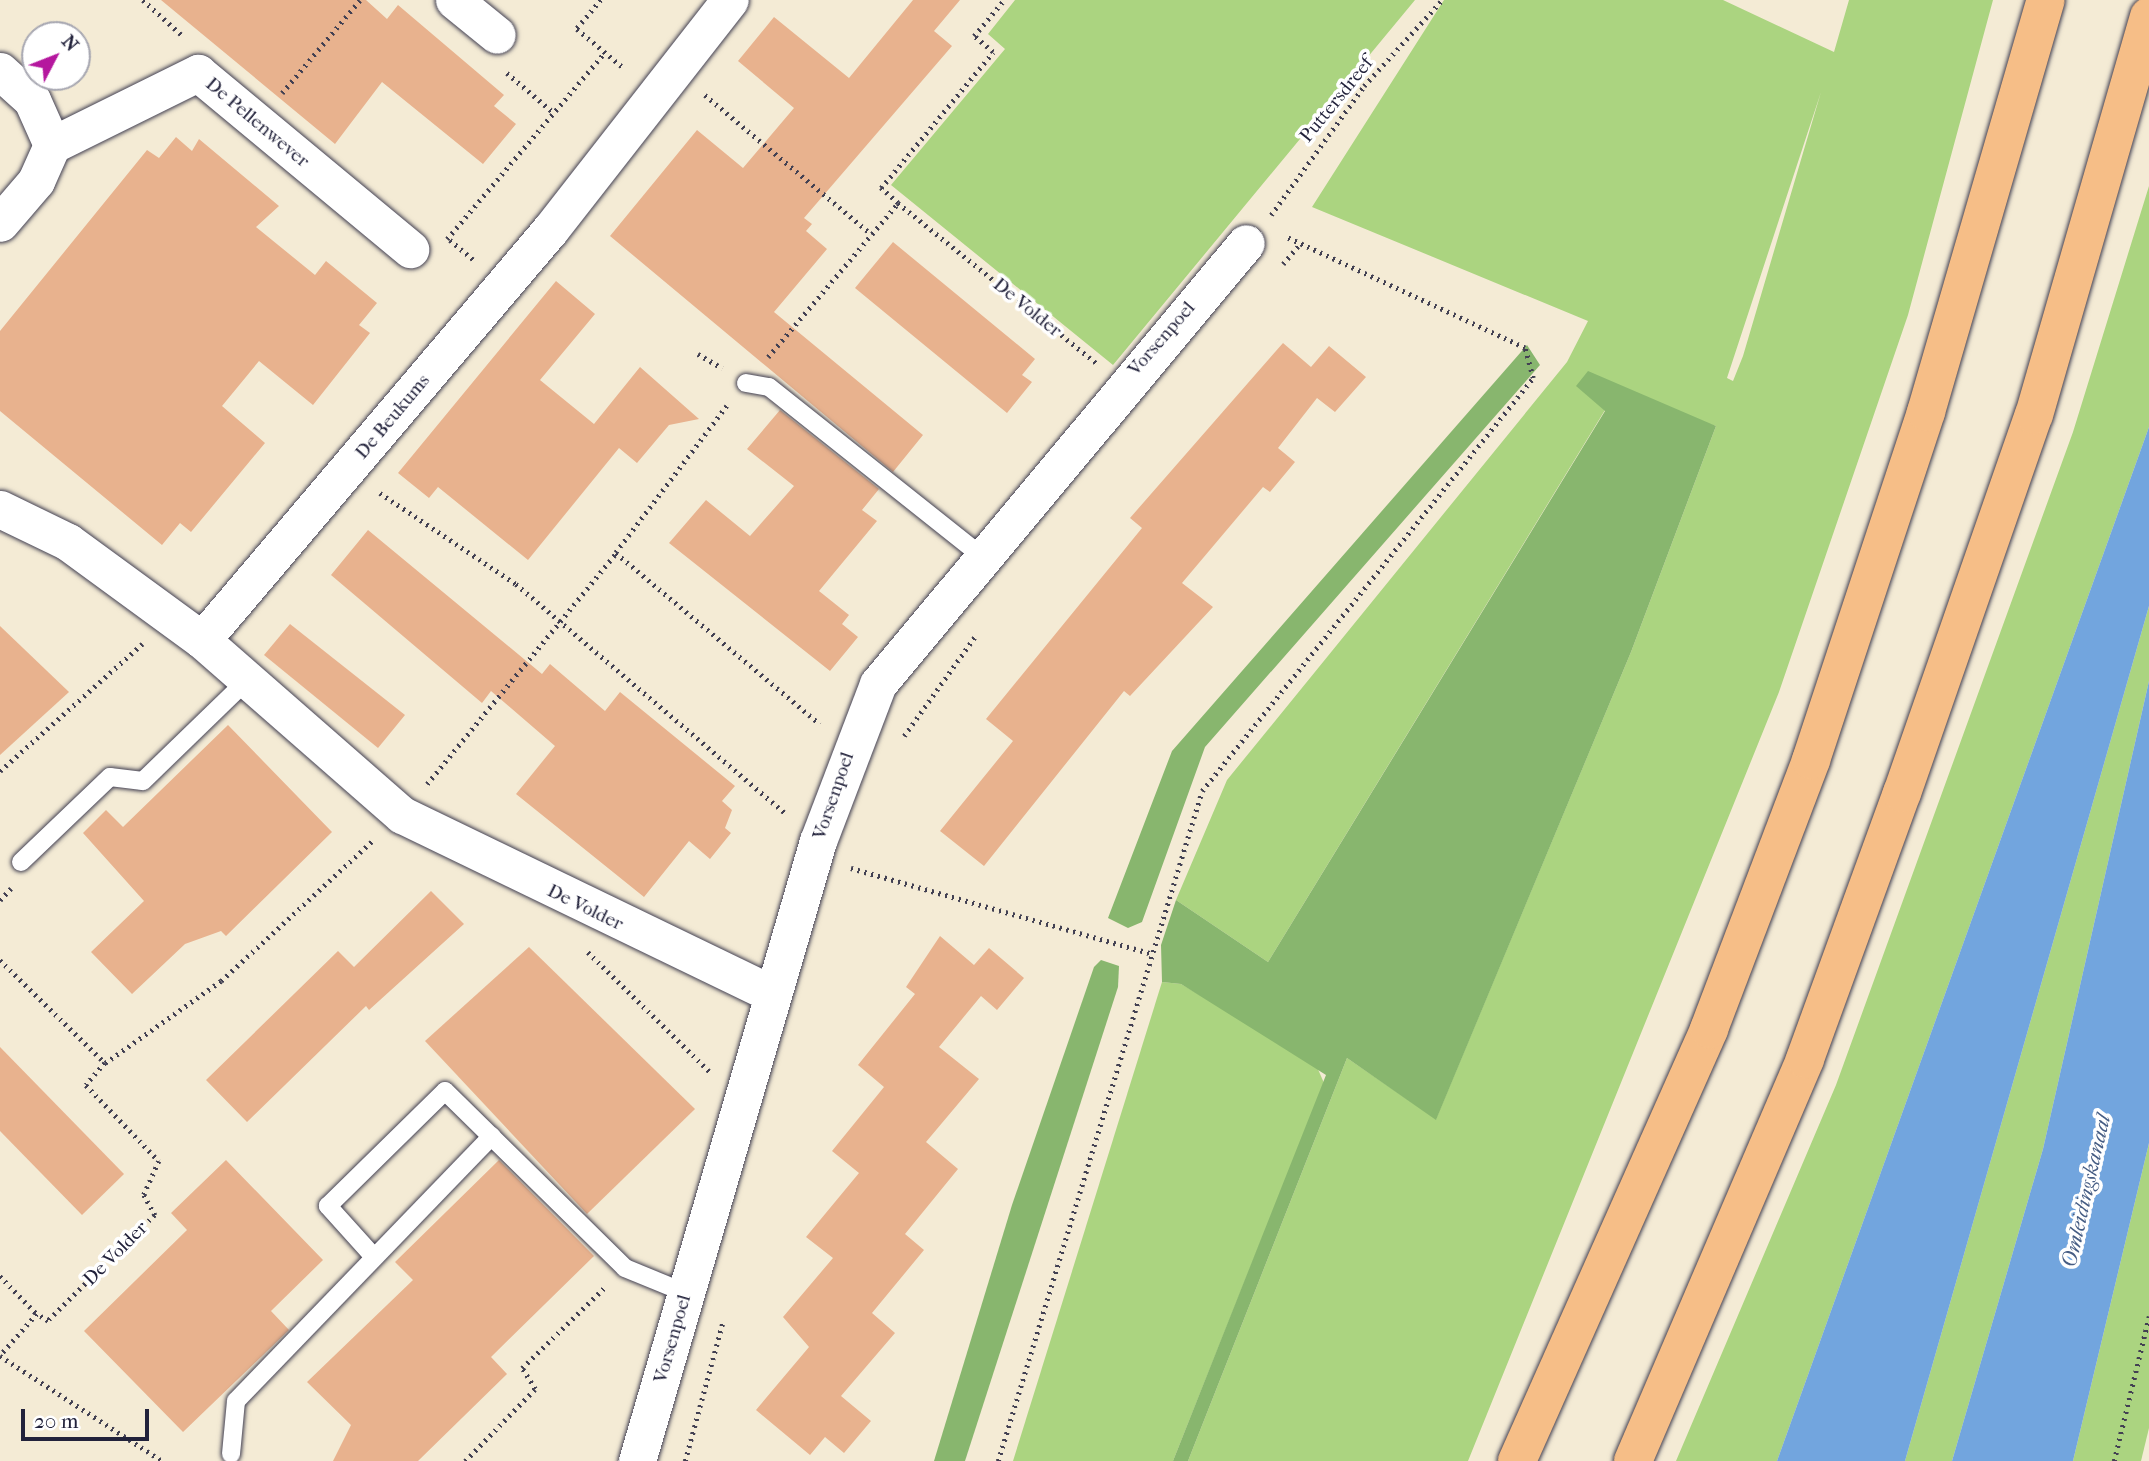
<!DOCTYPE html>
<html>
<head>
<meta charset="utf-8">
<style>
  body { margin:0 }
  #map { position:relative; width:2149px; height:1461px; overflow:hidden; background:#f4ebd5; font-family:"IM FELL French Canon",serif }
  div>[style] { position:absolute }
  .green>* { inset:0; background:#abd480 }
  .forest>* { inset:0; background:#88b66e }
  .water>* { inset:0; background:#72a5de }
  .building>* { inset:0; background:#e8b28e }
  .path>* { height:4.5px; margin-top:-2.25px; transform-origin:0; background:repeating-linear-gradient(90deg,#424052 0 2px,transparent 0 7px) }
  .roads { filter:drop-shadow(0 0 2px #424052) drop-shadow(0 0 2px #424052) }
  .service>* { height:18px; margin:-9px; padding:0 9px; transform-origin:9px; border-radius:9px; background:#fff }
  .minor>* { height:37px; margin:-18.5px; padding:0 18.5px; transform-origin:18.5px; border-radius:18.5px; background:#fff }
  .motorway>* { height:38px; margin:-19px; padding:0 19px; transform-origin:19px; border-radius:19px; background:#f6be87 }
  span { translate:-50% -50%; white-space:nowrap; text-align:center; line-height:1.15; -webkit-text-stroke:7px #fff; paint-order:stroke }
  .street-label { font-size:19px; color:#22223b }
  .water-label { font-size:21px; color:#465d84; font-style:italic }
  .north { position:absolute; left:21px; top:21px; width:70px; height:70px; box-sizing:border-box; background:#fff; border:2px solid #a7a7b1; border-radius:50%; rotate:48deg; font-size:19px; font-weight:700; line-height:28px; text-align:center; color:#22223b }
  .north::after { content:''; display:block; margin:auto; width:24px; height:32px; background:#b5179e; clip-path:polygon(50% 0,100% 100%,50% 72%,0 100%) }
  .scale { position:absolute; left:21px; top:1409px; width:128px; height:32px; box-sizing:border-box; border:4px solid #22223b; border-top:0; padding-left:9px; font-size:21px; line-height:24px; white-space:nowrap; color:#22223b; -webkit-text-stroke:5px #fff; paint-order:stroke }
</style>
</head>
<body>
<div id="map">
  <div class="green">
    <i style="clip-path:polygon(1015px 0,1415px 0,1113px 365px,891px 185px,1005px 49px,988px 34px)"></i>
    <i style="clip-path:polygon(evenodd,1444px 0,1723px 0,1834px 52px,1849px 0,1993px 0,1908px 315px,1779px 692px,1468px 1461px,1188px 1461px,1347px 1058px,1436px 1119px,1631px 652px,1716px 426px,1577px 386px,1605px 410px,1268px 962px,1176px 900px,1227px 780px,1567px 362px,1588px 321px,1312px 207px,1444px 0,1821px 92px,1743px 356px,1733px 381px,1727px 378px,1821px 92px)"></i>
    <i style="clip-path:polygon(2149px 186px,2149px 427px,1777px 1461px,1676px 1461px,1836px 1085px,2073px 432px)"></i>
    <i style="clip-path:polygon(2149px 606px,2149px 681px,2043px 1149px,1952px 1461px,1905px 1461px)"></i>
    <i style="clip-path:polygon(1162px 982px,1181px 984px,1236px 1016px,1317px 1067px,1324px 1083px,1173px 1461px,1013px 1461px)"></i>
    <i style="clip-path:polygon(2149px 1143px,2149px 1428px,2141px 1461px,2073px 1461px)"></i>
  </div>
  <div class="forest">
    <i style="clip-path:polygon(1527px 345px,1540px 365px,1205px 747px,1142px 922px,1128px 928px,1108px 918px,1172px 751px)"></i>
    <i style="clip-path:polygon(1588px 371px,1716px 426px,1631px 652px,1436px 1120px,1347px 1058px,1188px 1461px,1173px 1461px,1326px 1075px,1181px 984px,1162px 982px,1161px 945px,1176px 900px,1268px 962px,1605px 411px,1576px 386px)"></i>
    <i style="clip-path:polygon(1101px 960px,1119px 966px,1118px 987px,965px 1461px,934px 1461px,1012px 1205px,1094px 967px)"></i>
  </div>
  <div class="water">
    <i style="clip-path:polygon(2149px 427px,2149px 606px,1905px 1461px,1777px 1461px)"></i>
    <i style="clip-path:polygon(2149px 681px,2149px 1143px,2073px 1461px,1952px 1461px,2043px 1149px)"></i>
  </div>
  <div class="building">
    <i style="clip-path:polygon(161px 0,366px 0,387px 19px,398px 5px,504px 95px,494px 106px,516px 124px,483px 164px,382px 82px,335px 144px)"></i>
    <i style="clip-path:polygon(913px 0,960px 0,934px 31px,952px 46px,804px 218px,812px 224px,806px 231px,827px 249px,774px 312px,923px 435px,893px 472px,610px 236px,697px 130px,743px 168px,794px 108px,738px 61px,774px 17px,849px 78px)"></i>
    <i style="clip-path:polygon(176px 137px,192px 151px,199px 139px,279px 206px,256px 227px,315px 275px,326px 261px,377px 303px,359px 325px,370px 333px,313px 405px,259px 361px,222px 406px,265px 443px,191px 532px,180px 523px,162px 545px,0 411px,0 331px,147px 150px,159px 158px)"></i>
    <i style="clip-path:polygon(893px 242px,1035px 359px,1022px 375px,1032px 382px,1007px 413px,855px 288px)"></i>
    <i style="clip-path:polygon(556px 281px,595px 314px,540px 380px,594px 424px,640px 367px,699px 419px,669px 425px,637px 463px,619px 448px,528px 560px,438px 487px,429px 498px,398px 473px)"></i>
    <i style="clip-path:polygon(1283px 343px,1311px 367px,1329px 346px,1366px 377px,1335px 412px,1317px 398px,1278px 448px,1295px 462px,1270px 492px,1263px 487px,1182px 583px,1213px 607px,1130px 696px,1124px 691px,984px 866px,940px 831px,1013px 741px,986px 719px,1142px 528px,1130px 518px)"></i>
    <i style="clip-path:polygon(780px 410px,879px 489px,862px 510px,877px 521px,819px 591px,849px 615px,842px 624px,858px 637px,830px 671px,669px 543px,706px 500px,750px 536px,794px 486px,747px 449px)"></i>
    <i style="clip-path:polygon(368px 530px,542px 674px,550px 664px,605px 711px,620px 692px,735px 786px,722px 801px,732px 810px,725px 828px,731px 833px,710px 859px,689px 841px,644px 897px,516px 794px,555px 746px,491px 691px,482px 703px,331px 575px)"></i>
    <i style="clip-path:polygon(290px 624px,405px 715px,378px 748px,264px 655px)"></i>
    <i style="clip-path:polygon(0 626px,69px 692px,0 755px)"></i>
    <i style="clip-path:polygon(228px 725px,332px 832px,226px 936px,221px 931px,185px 944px,132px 994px,91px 952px,144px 901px,83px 833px,106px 810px,123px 827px)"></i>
    <i style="clip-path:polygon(431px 891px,464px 924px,369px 1010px,366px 1006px,247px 1122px,206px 1080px,338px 951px,354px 967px)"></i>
    <i style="clip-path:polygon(940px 936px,974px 965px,989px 948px,1024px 978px,997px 1010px,981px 996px,939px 1047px,979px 1079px,926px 1142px,958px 1169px,905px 1234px,924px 1250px,872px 1313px,895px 1333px,841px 1396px,871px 1421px,844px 1453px,825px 1437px,810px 1455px,756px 1410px,809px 1347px,783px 1317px,833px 1258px,806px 1237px,859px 1173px,832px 1151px,884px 1087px,858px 1065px,915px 994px,906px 987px)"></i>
    <i style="clip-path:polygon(529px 947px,695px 1109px,587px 1214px,425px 1041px)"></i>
    <i style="clip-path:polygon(0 1047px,124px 1174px,82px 1215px,0 1131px)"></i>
    <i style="clip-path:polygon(226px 1160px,323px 1260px,271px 1311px,289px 1330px,183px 1432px,84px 1331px,187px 1230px,171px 1213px)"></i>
    <i style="clip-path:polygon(499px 1160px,594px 1256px,491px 1357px,507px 1374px,418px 1461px,333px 1461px,351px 1425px,307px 1382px,413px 1280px,395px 1262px)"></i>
  </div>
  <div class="path">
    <i style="left:143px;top:0;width:54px;rotate:42deg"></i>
    <i style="left:601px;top:0;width:38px;rotate:130deg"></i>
    <i style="left:577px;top:29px;width:62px;rotate:39.8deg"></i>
    <i style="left:507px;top:73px;width:60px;rotate:40.3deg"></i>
    <i style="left:282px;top:93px;width:121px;rotate:-50deg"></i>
    <i style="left:705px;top:95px;width:217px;rotate:39.9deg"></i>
    <i style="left:898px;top:203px;width:255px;rotate:38.9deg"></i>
    <i style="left:1271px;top:215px;width:159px;rotate:-54.2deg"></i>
    <i style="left:1364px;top:86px;width:116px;rotate:-47.8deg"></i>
    <i style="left:447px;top:239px;width:243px;rotate:-49.8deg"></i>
    <i style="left:450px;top:240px;width:31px;rotate:40deg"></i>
    <i style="left:1283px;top:264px;width:26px;rotate:-50deg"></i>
    <i style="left:698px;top:354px;width:28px;rotate:30deg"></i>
    <i style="left:768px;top:357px;width:202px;rotate:-49.8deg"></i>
    <i style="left:898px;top:203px;width:23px;rotate:-139deg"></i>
    <i style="left:881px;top:188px;width:176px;rotate:-50.5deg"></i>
    <i style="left:993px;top:52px;width:25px;rotate:-140deg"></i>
    <i style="left:974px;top:36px;width:47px;rotate:-50.2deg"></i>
    <i style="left:727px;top:406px;width:184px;rotate:127.1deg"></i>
    <i style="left:616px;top:553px;width:266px;rotate:40deg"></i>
    <i style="left:380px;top:493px;width:164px;rotate:33.8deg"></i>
    <i style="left:516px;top:584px;width:356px;rotate:40.4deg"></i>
    <i style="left:904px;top:736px;width:124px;rotate:-54.5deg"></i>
    <i style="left:0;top:771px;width:191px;rotate:-41.8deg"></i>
    <i style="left:427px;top:784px;width:298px;rotate:-50.7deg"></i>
    <i style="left:851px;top:868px;width:314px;rotate:15.9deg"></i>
    <i style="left:0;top:900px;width:16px;rotate:-47deg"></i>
    <i style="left:588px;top:952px;width:173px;rotate:44.5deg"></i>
    <i style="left:0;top:960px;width:147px;rotate:44.4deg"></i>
    <i style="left:105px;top:1063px;width:29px;rotate:131deg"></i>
    <i style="left:86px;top:1085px;width:105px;rotate:46.2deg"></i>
    <i style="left:159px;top:1161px;width:37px;rotate:114deg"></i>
    <i style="left:144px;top:1195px;width:23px;rotate:61deg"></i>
    <i style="left:155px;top:1215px;width:151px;rotate:135.3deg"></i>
    <i style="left:48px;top:1321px;width:13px;rotate:-148deg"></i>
    <i style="left:37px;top:1314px;width:56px;rotate:131.4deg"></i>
    <i style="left:105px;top:1063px;width:142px;rotate:-35.3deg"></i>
    <i style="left:221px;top:981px;width:207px;rotate:-42.8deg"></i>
    <i style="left:0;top:1276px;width:53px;rotate:45.8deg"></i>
    <i style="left:0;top:1356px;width:193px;rotate:32.9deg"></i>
    <i style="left:465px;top:1461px;width:100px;rotate:-45.8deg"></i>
    <i style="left:535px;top:1389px;width:25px;rotate:-122deg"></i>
    <i style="left:522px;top:1368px;width:115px;rotate:-44.3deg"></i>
    <i style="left:685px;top:1461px;width:145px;rotate:-74.8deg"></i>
    <i style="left:998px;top:1461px;width:700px;rotate:-73.07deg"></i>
    <i style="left:1202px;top:791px;width:529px;rotate:-51.29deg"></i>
    <i style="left:1533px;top:378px;width:31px;rotate:-105deg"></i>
    <i style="left:1525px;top:348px;width:264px;rotate:-155.1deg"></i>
    <i style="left:2114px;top:1461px;width:149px;rotate:-76.4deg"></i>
  </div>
  <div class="roads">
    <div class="service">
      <i style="left:746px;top:383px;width:23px;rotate:10deg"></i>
      <i style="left:769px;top:387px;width:270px;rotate:38.5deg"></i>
      <i style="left:21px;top:862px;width:123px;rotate:-43.7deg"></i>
      <i style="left:110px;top:777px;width:33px;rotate:7deg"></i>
      <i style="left:143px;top:781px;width:141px;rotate:-44.1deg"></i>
      <i style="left:374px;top:1257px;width:69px;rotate:-132deg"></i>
      <i style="left:328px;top:1206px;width:164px;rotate:-44.5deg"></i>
      <i style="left:445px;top:1091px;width:252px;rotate:44.5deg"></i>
      <i style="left:625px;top:1268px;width:66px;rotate:22.3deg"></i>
      <i style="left:231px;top:1454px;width:53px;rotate:-84.6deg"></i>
      <i style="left:236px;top:1401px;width:368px;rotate:-46deg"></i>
    </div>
    <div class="minor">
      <i style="left:454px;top:0;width:55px;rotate:39.1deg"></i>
      <i style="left:0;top:71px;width:43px;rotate:42.2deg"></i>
      <i style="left:32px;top:100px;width:49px;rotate:66deg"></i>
      <i style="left:52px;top:145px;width:39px;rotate:114deg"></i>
      <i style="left:36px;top:181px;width:55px;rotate:130.6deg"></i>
      <i style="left:52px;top:145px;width:163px;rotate:-26.3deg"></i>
      <i style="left:198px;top:73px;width:276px;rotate:39.7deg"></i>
      <i style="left:0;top:509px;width:76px;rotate:25.9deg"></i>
      <i style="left:68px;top:542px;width:166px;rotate:36.2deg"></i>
      <i style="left:202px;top:640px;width:538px;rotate:-49.68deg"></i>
      <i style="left:550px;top:230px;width:292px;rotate:-52deg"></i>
      <i style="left:202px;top:640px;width:266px;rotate:41.2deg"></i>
      <i style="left:402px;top:815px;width:411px;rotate:25.8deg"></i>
      <i style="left:637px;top:1461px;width:646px;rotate:-73.73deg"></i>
      <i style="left:818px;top:841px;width:168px;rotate:-69.1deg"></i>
      <i style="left:878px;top:684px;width:574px;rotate:-50.16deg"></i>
    </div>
    <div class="motorway">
      <i style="left:1517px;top:1461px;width:473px;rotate:-66deg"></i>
      <i style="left:1709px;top:1029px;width:288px;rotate:-69.2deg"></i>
      <i style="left:1811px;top:760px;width:367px;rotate:-71.7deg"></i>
      <i style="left:1926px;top:412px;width:429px;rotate:-73.8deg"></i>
      <i style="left:1633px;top:1461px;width:437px;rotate:-66.8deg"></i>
      <i style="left:1805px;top:1059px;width:283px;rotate:-70deg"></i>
      <i style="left:1902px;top:793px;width:400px;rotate:-70.8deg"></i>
      <i style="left:2034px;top:415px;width:415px;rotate:-73.9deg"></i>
    </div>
  </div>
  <div class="street-label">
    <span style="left:1337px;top:100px;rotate:-51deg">Puttersdreef</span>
    <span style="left:257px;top:123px;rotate:40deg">De Pellenwever</span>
    <span style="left:1027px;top:308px;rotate:39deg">De Volder</span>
    <span style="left:1162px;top:339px;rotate:-49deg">Vorsenpoel</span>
    <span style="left:393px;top:417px;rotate:-50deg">De Beukums</span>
    <span style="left:834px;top:796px;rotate:-71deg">Vorsenpoel</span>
    <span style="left:585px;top:908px;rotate:26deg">De Volder</span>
    <span style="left:116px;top:1254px;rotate:-45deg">De Volder</span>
    <span style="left:673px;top:1339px;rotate:-74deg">Vorsenpoel</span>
  </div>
  <div class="water-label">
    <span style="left:2086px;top:1191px;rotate:-77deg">Omleidingskanaal</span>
  </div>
  <div class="north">N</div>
  <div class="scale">20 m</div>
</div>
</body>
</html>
